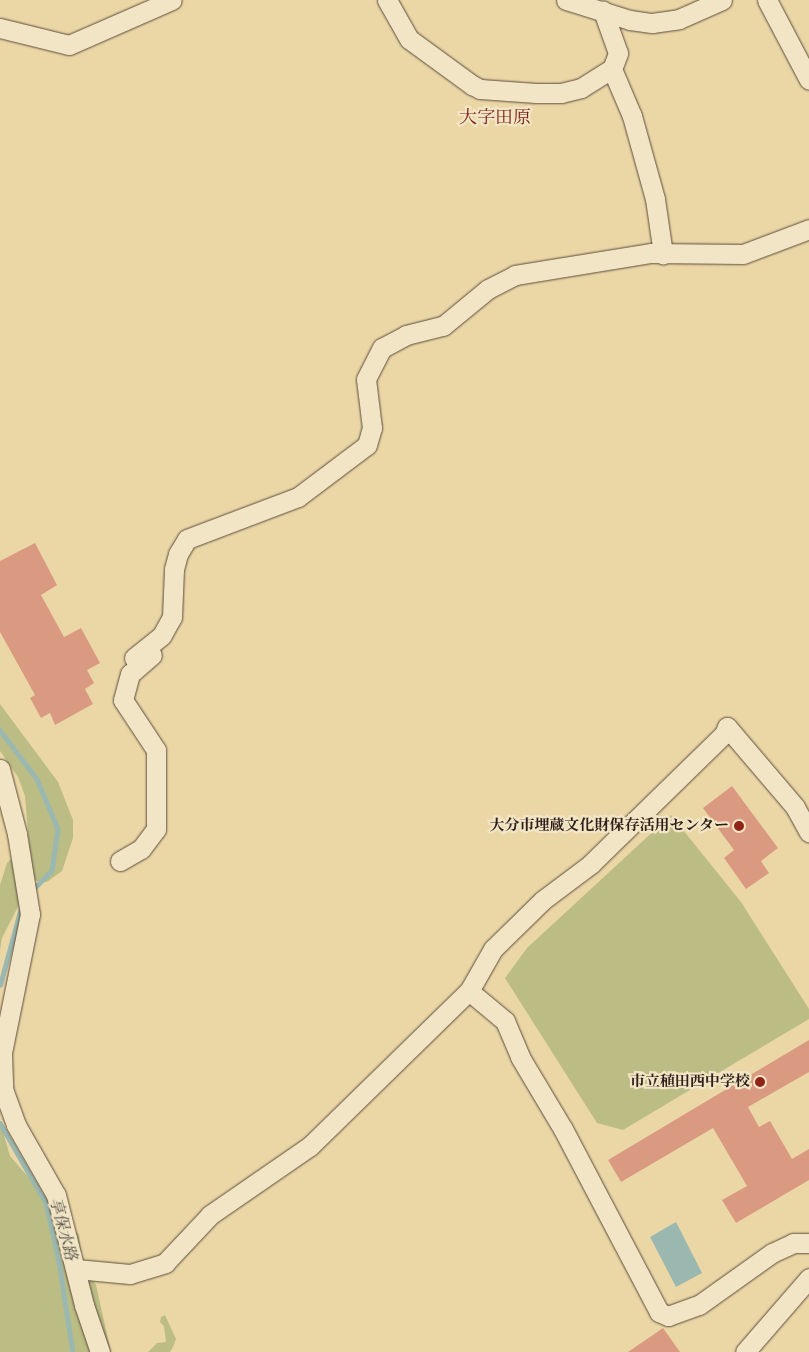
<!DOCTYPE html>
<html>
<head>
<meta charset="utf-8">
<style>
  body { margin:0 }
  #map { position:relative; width:809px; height:1352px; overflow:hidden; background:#ebd7a6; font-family:"IM FELL Great Primer","Noto Serif JP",serif }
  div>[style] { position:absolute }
  .green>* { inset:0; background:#bbbd84 }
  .water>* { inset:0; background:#9ab8af }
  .stream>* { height:4.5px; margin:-2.25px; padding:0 2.25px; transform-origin:2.25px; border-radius:2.25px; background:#9ab8af }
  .building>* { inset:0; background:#da9a82 }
  .roads { filter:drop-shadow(0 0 1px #5c4c3c) drop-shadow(0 0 1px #5c4c3c) }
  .minor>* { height:19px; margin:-9.5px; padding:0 9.5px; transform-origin:9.5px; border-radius:9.5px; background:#f2e5c5 }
  .dots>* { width:14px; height:14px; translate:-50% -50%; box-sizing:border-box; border:2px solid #f2e5c5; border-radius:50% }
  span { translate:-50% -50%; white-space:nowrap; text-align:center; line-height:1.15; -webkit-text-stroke:4.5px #f2e5c5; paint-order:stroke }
  .poi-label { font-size:15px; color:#2d1e19; font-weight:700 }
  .right { translate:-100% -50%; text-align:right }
  .water-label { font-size:16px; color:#4e4c46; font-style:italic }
  .quarter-label { font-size:18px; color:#7a1f14 }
</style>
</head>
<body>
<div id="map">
  <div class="green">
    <i style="clip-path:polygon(0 704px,58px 782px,73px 820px,73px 838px,62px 871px,47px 882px,36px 881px,31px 869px,25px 796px,18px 777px,0 751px)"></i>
    <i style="clip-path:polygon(671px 815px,741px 902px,809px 1009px,809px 1019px,623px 1130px,597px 1123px,505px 978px,527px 948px)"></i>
    <i style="clip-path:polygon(13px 857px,25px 893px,2px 938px,0 950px,0 885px,7px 863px)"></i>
    <i style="clip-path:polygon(0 1121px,10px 1156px,79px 1235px,83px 1264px,96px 1285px,111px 1352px,0 1352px)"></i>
    <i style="clip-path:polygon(165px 1315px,176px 1339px,173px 1347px,170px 1352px,148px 1352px,157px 1343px,166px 1342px,164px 1326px,160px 1322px,161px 1317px)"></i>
  </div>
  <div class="water">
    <i style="clip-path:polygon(676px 1222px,702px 1273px,676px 1287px,650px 1237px)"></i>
  </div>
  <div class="stream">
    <i style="left:0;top:730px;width:61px;rotate:52.9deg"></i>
    <i style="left:37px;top:779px;width:54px;rotate:67.2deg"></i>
    <i style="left:58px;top:829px;width:42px;rotate:98.1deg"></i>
    <i style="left:52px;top:871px;width:23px;rotate:135deg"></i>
    <i style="left:0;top:985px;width:84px;rotate:-74.8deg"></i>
    <i style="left:0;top:1123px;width:92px;rotate:60.1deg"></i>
    <i style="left:46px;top:1203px;width:59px;rotate:77.4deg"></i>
    <i style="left:59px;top:1261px;width:92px;rotate:81.3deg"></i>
  </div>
  <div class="building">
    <i style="clip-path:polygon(35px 543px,57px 585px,41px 595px,64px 637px,81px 628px,100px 663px,87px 670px,94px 683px,85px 689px,93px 704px,55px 725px,50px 713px,41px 718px,30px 698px,35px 695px,0 632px,0 561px)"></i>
    <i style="clip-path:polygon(732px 786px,778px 848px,761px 861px,769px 873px,746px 889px,724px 858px,734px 850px,703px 808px)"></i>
    <i style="clip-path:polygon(809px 1040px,809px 1072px,748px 1107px,759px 1127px,770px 1121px,792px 1159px,809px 1149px,809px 1180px,736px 1223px,722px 1200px,747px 1186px,713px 1128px,621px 1182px,608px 1160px)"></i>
    <i style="clip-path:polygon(663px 1328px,680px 1352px,628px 1352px)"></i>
  </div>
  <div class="roads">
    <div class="minor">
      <i style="left:387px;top:0;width:45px;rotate:60.6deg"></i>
      <i style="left:409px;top:39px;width:78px;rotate:36.1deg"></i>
      <i style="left:472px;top:85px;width:9px;rotate:27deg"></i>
      <i style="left:480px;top:89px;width:56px;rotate:4.1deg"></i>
      <i style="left:536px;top:93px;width:25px"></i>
      <i style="left:561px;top:93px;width:21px;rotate:-14deg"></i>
      <i style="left:581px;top:88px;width:36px;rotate:-32deg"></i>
      <i style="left:612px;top:69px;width:17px;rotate:-69deg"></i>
      <i style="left:618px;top:53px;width:45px;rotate:-109.7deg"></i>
      <i style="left:566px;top:0;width:67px;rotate:17.4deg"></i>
      <i style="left:630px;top:20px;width:22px;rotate:8deg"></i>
      <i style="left:652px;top:23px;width:27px;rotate:-8deg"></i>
      <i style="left:679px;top:19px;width:47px;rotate:-23.8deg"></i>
      <i style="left:767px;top:0;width:90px;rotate:62.3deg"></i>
      <i style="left:0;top:28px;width:71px;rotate:13.8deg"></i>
      <i style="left:69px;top:45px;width:112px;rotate:-23.6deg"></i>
      <i style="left:612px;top:69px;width:51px;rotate:66.9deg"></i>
      <i style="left:632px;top:116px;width:86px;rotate:74.5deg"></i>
      <i style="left:655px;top:199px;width:56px;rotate:81.7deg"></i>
      <i style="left:134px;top:658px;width:36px;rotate:-39deg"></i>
      <i style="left:162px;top:635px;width:21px;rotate:-61deg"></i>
      <i style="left:172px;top:617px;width:48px;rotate:-87.6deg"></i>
      <i style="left:174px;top:569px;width:16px;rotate:-75deg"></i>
      <i style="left:178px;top:554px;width:17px;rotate:-59deg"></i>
      <i style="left:187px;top:539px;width:119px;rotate:-20.7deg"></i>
      <i style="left:298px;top:497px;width:86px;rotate:-37deg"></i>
      <i style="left:367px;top:445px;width:18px;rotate:-74deg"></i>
      <i style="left:372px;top:428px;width:49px;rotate:-97deg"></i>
      <i style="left:366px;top:379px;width:35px;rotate:-63deg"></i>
      <i style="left:382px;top:348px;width:27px;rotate:-28deg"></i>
      <i style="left:406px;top:335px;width:38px;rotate:-14deg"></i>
      <i style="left:443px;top:326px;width:58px;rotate:-39.4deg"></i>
      <i style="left:488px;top:289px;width:30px;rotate:-27deg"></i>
      <i style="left:515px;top:275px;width:138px;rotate:-9.2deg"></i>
      <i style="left:651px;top:253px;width:92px;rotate:0.6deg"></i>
      <i style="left:743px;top:254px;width:71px;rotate:-20.7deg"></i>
      <i style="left:727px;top:727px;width:8px;rotate:113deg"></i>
      <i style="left:724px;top:734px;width:186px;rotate:135.7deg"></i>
      <i style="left:591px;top:864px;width:60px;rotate:143.1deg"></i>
      <i style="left:543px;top:900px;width:70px;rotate:135.6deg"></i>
      <i style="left:493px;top:949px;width:48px;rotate:119.7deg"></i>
      <i style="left:469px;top:991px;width:47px;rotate:39.8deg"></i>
      <i style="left:505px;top:1021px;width:39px;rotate:67deg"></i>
      <i style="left:520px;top:1057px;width:84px;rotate:59.2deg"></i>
      <i style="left:563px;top:1129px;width:207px;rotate:62.3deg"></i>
      <i style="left:659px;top:1312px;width:10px;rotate:24deg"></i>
      <i style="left:668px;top:1316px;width:33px;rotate:-20deg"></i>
      <i style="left:699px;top:1305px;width:90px;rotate:-35.5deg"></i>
      <i style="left:772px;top:1253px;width:23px;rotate:-25deg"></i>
      <i style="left:793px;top:1243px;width:16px"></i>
      <i style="left:727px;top:727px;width:105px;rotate:49.6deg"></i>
      <i style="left:795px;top:807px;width:29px;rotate:61deg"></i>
      <i style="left:0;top:769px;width:67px;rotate:75.3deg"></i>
      <i style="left:17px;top:834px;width:81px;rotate:80.8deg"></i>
      <i style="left:30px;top:914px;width:142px;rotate:101.4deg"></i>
      <i style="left:2px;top:1053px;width:36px;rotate:88deg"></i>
      <i style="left:3px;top:1089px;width:38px;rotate:70deg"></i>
      <i style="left:16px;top:1125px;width:81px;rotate:60.3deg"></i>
      <i style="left:56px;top:1195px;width:114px;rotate:75.7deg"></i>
      <i style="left:84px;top:1305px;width:50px;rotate:71.2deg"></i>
      <i style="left:120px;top:861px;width:24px;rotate:-30deg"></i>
      <i style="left:141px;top:849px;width:25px;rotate:-53deg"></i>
      <i style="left:156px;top:829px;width:79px;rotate:-90deg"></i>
      <i style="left:156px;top:750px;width:60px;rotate:-123.4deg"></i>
      <i style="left:123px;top:700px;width:27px;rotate:-75deg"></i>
      <i style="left:130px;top:674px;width:29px;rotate:-41deg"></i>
      <i style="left:76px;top:1269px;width:54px;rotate:5.3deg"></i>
      <i style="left:130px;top:1274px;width:37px;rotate:-17deg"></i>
      <i style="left:165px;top:1263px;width:66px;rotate:-46.8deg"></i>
      <i style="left:210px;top:1215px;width:121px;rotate:-34.6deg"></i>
      <i style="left:310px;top:1146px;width:222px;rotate:-44.3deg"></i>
      <i style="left:745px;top:1352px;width:98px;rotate:-49.1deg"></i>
    </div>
  </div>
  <div class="dots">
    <i style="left:739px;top:826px;background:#8f2418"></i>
    <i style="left:760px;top:1082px;background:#8f2418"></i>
  </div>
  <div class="poi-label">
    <span class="right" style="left:729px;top:826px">大分市埋蔵文化財保存活用センター</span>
    <span class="right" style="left:750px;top:1082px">市立稙田西中学校</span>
  </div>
  <div class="water-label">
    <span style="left:63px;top:1229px;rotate:75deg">享保水路</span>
  </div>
  <div class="quarter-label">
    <span style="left:495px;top:117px">大字田原</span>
  </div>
</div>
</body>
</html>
